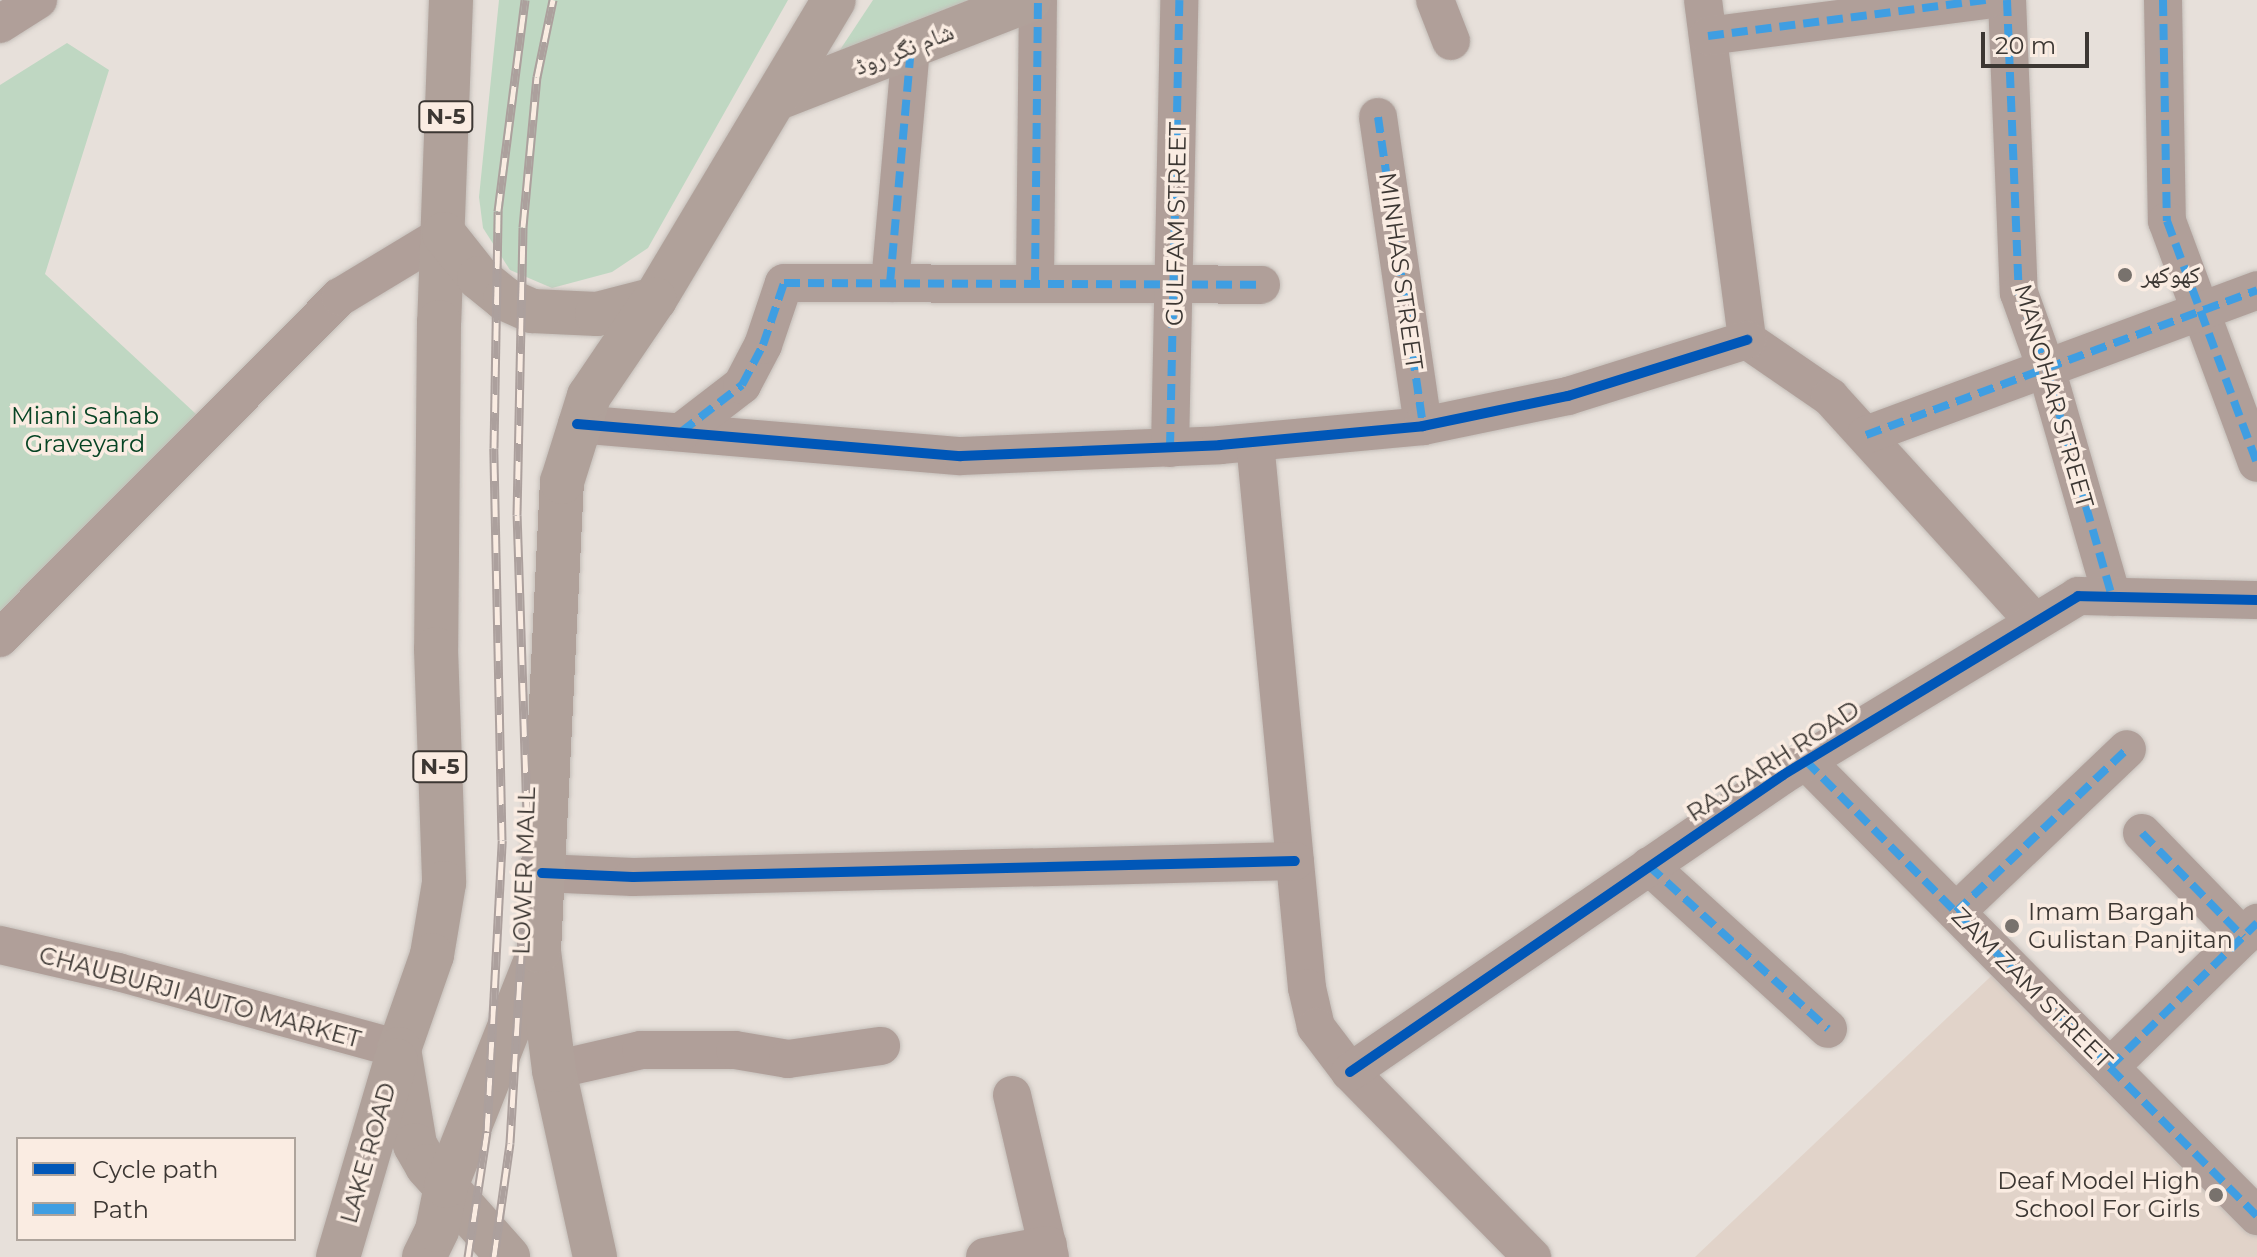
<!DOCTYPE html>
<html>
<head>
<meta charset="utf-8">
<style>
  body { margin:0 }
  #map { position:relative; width:2257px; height:1257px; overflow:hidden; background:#e7e0da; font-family:Montserrat,"Noto Naskh Arabic",sans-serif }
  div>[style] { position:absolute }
  .built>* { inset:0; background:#e1d3c9 }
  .green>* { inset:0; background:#bfd7c2 }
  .roads { filter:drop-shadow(0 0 2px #c4beb9) drop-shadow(0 0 2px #c4beb9) }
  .minor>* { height:38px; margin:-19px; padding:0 19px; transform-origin:19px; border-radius:19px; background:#b09f99 }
  .major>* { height:44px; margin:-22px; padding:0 22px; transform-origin:22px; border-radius:22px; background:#b0a19a }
  .rail>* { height:9px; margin-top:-4.5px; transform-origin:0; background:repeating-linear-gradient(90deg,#faece2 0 18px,#aca09d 0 36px); box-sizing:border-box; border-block:2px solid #aca09d }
  .quiet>* { height:8px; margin-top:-4px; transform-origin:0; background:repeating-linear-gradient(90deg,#3f9ee2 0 16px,transparent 0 24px) }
  .cycleway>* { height:10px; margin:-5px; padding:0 5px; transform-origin:5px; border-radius:5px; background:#0057b8 }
  .dots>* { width:22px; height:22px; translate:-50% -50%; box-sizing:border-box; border:4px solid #faece2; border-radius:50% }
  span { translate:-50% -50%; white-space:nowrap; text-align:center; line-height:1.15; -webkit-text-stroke:7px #faece2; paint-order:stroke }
  .shield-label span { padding:2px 6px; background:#faece2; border:2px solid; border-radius:6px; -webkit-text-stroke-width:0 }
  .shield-label { font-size:22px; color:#3c3733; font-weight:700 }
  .street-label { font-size:24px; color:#3c3733 }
  .poi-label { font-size:24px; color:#3c3733 }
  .left { translate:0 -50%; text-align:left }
  .right { translate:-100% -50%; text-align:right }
  .park-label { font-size:24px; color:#064323 }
  .legend { position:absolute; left:16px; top:1137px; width:280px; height:104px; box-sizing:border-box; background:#faece2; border:2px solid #aea49c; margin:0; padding:10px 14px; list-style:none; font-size:24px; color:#3c3733 }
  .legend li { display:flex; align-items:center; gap:16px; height:40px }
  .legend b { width:40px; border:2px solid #aea49c }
  .scale { position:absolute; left:1981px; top:32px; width:108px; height:36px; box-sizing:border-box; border:4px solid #3c3733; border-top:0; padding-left:10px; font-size:24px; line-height:28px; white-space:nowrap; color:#3c3733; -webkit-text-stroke:6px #faece2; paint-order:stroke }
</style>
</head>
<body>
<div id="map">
  <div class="built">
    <i style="clip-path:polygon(2006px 962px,2257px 1216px,2257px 1257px,1695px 1257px)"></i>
  </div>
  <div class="green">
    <i style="clip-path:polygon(499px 0,788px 0,648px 248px,612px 272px,552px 288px,510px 270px,483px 228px,479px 197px)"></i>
    <i style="clip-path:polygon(873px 0,999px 0,830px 65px)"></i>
    <i style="clip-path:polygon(67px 43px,109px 70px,45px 274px,210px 427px,0 638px,0 85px)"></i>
  </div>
  <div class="roads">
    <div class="minor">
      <i style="left:1435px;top:0;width:44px;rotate:68.7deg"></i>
      <i style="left:1703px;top:0;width:343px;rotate:82.6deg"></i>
      <i style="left:1747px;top:340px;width:101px;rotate:34.5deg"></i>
      <i style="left:1830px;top:397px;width:304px;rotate:47.7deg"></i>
      <i style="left:2007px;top:0;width:293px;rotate:87.7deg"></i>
      <i style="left:2019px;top:293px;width:80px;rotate:70.2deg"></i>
      <i style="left:2046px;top:368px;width:238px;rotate:73.9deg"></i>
      <i style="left:2163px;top:0;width:221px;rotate:89deg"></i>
      <i style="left:2167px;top:221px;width:258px;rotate:69.6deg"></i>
      <i style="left:0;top:24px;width:45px;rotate:-32.3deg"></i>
      <i style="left:1708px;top:36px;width:281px;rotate:-7.4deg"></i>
      <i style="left:1378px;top:117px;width:312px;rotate:81.7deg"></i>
      <i style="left:890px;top:283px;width:237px;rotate:-84.9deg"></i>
      <i style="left:1035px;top:283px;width:283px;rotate:-89.4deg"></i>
      <i style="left:577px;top:424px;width:385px;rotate:4.8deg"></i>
      <i style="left:961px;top:456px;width:259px;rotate:-2.4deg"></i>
      <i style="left:1220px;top:445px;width:204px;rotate:-5.3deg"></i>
      <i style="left:1423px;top:426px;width:148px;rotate:-11.7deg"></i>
      <i style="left:1568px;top:396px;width:188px;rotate:-17.4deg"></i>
      <i style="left:681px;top:432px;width:77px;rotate:-37.6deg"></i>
      <i style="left:742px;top:385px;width:45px;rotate:-62.3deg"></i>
      <i style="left:763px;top:345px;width:65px;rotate:-71.3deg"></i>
      <i style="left:784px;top:283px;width:477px;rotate:0.2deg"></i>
      <i style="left:1866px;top:435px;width:417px;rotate:-20.3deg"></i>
      <i style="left:1255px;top:442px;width:548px;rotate:84.56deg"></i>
      <i style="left:1307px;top:988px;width:40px;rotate:77deg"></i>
      <i style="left:1316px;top:1027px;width:56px;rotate:52.9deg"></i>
      <i style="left:1350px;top:1072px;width:260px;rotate:45.5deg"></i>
      <i style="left:1170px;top:448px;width:448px;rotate:-88.8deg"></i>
      <i style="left:0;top:638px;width:482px;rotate:-45.1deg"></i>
      <i style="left:340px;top:297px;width:122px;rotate:-31.2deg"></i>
      <i style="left:1806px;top:761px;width:641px;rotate:45.25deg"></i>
      <i style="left:2142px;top:833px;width:145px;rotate:45.8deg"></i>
      <i style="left:1649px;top:866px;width:242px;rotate:42.3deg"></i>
      <i style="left:542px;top:873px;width:91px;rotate:2.5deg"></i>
      <i style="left:633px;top:877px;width:662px;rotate:-1.38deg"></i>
      <i style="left:1956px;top:912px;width:236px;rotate:-43.6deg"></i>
      <i style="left:0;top:945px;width:121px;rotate:12.9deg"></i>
      <i style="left:118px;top:972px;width:291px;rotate:15.3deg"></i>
      <i style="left:2110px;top:1067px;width:206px;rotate:-44.4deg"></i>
      <i style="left:554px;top:1070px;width:89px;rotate:-12.9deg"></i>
      <i style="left:641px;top:1050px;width:94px"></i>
      <i style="left:735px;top:1050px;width:54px;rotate:9.6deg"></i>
      <i style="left:788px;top:1059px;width:94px;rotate:-8deg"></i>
      <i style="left:1350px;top:1072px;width:525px;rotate:-34.45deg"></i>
      <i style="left:1783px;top:775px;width:345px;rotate:-31.2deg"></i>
      <i style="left:2078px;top:596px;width:179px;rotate:1.3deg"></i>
      <i style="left:1012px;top:1095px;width:166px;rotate:76.8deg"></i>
      <i style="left:985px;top:1257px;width:64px;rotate:-10.8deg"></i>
    </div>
    <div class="major">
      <i style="left:451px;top:0;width:322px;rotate:92.1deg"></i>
      <i style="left:439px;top:322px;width:327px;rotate:90.5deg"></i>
      <i style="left:436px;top:649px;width:234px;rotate:88deg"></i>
      <i style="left:444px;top:883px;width:73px;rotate:99.5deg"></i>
      <i style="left:432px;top:955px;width:100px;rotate:109.3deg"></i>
      <i style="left:399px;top:1049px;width:97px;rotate:80.5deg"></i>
      <i style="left:415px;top:1145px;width:24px;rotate:60deg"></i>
      <i style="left:427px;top:1166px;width:122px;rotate:48.3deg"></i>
      <i style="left:778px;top:98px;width:269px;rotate:-21.3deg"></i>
      <i style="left:444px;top:234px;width:56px;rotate:51.5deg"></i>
      <i style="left:479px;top:278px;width:33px;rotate:39deg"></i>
      <i style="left:505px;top:299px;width:30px;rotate:24deg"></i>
      <i style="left:532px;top:311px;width:65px;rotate:2.6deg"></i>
      <i style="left:597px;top:314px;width:60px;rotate:-14.5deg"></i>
      <i style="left:655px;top:299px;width:348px;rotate:-59.1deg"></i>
      <i style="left:338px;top:1257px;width:205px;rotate:-73.6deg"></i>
      <i style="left:424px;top:1257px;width:30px;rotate:-64deg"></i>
      <i style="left:437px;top:1230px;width:45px;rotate:-78.4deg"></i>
      <i style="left:446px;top:1186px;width:246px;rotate:-68.3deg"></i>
      <i style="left:595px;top:1257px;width:191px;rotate:-102.4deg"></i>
      <i style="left:554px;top:1070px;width:120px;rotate:-97.2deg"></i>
      <i style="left:539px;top:951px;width:470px;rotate:-87.2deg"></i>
      <i style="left:562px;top:482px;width:90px;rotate:-72.6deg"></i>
      <i style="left:589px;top:396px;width:117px;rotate:-55.8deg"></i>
    </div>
  </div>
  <div class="rail">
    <i style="left:468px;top:1257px;width:127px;rotate:-81.4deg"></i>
    <i style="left:487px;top:1131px;width:291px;rotate:-87deg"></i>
    <i style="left:502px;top:840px;width:392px;rotate:-91.2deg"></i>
    <i style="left:494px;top:448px;width:237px;rotate:-89deg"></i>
    <i style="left:498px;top:211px;width:213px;rotate:-82.7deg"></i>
    <i style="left:494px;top:1257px;width:115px;rotate:-82deg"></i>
    <i style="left:510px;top:1143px;width:300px;rotate:-86.6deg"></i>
    <i style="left:528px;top:844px;width:329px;rotate:-91.9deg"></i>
    <i style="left:517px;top:515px;width:288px;rotate:-88.8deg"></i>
    <i style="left:523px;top:227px;width:151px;rotate:-84.7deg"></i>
    <i style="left:537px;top:77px;width:79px;rotate:-78.3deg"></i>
  </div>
  <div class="quiet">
    <i style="left:2007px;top:0;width:293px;rotate:87.7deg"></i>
    <i style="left:2019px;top:293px;width:80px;rotate:70.2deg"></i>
    <i style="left:2046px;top:368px;width:238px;rotate:73.9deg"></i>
    <i style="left:2163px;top:0;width:221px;rotate:89deg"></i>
    <i style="left:2167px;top:221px;width:258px;rotate:69.6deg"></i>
    <i style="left:1708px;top:36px;width:281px;rotate:-7.4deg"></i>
    <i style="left:1378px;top:117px;width:312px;rotate:81.7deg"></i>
    <i style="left:890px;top:283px;width:237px;rotate:-84.9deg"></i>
    <i style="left:1035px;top:283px;width:283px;rotate:-89.4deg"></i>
    <i style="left:681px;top:432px;width:77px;rotate:-37.6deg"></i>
    <i style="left:742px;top:385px;width:45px;rotate:-62.3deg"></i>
    <i style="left:763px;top:345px;width:65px;rotate:-71.3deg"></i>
    <i style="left:784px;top:283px;width:477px;rotate:0.2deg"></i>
    <i style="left:1866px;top:435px;width:417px;rotate:-20.3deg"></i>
    <i style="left:1170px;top:448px;width:448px;rotate:-88.8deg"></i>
    <i style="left:1806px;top:761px;width:641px;rotate:45.25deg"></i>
    <i style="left:2142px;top:833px;width:145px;rotate:45.8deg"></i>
    <i style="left:1649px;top:866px;width:242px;rotate:42.3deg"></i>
    <i style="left:1956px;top:912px;width:236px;rotate:-43.6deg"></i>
    <i style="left:2110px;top:1067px;width:206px;rotate:-44.4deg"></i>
  </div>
  <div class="cycleway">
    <i style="left:577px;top:424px;width:385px;rotate:4.8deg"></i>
    <i style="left:961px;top:456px;width:259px;rotate:-2.4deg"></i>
    <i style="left:1220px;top:445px;width:204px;rotate:-5.3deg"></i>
    <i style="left:1423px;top:426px;width:148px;rotate:-11.7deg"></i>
    <i style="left:1568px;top:396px;width:188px;rotate:-17.4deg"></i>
    <i style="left:542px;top:873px;width:91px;rotate:2.5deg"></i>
    <i style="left:633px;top:877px;width:662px;rotate:-1.38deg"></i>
    <i style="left:1350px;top:1072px;width:525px;rotate:-34.45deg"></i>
    <i style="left:1783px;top:775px;width:345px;rotate:-31.2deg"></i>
    <i style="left:2078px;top:596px;width:179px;rotate:1.3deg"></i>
  </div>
  <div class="dots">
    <i style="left:2125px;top:275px;background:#78726d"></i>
    <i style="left:2012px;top:926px;background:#78726d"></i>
    <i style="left:2216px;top:1195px;background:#78726d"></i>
  </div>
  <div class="shield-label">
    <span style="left:446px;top:117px">N-5</span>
    <span style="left:440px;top:767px">N-5</span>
  </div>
  <div class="street-label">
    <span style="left:904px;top:49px;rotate:-21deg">شام نگر روڈ</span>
    <span style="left:1176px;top:224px;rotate:-89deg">GULFAM STREET</span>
    <span style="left:1401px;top:271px;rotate:82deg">MINHAS STREET</span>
    <span style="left:2054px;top:396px;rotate:74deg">MANOHAR STREET</span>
    <span style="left:1773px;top:761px;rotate:-33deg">RAJGARH ROAD</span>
    <span style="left:524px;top:871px;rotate:-88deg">LOWER MALL</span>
    <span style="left:2032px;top:988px;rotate:45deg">ZAM ZAM STREET</span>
    <span style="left:200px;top:997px;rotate:15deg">CHAUBURJI AUTO MARKET</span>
    <span style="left:368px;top:1153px;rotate:-74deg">LAKE ROAD</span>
  </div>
  <div class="poi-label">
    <span class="left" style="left:2141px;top:275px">کھوکھر</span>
    <span class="left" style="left:2028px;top:926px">Imam Bargah<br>Gulistan Panjitan</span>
    <span class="right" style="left:2200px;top:1195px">Deaf Model High<br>School For Girls</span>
  </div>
  <div class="park-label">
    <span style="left:85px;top:430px">Miani Sahab<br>Graveyard</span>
  </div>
  <ul class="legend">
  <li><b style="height:10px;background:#0057b8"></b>Cycle path</li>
  <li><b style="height:10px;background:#3f9ee2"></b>Path</li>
  </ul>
  <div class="scale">20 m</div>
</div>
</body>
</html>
